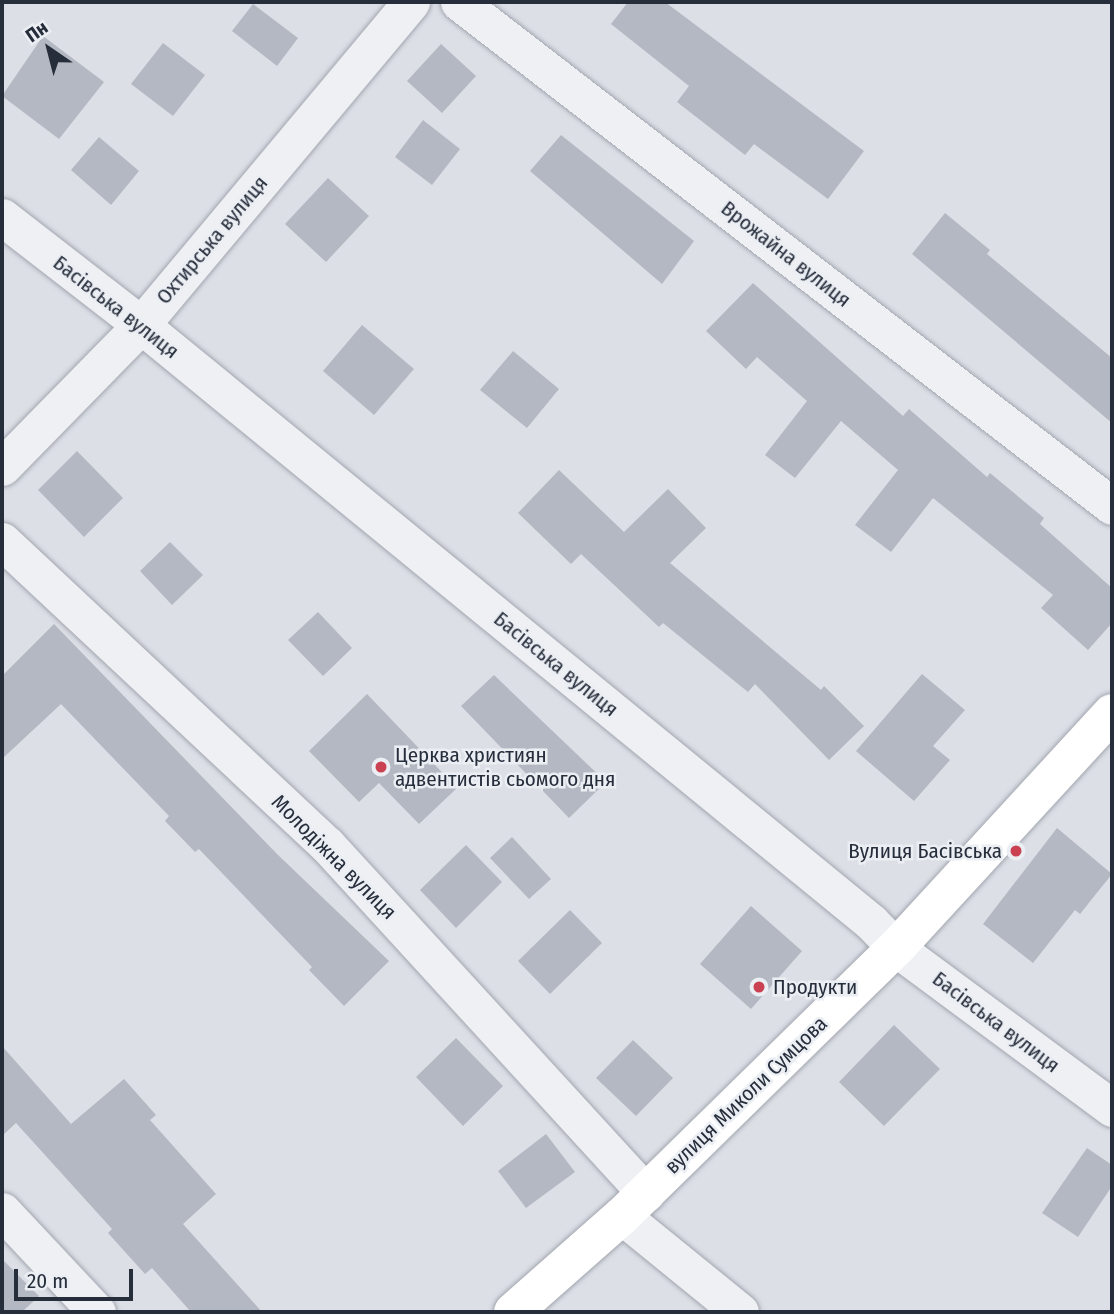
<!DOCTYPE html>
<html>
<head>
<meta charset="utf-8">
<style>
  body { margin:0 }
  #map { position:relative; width:1114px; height:1314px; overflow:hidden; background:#dcdfe6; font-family:"Fira Sans Condensed",sans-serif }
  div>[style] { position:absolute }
  .building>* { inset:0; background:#b3b8c2 }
  .roads { filter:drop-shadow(0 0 2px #a2a6af) drop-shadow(0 0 2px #a2a6af) }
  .street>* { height:37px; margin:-18.5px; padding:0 18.5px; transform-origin:18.5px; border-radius:18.5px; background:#eef0f4 }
  .secondary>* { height:38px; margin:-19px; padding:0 19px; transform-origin:19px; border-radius:19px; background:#fff }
  .dots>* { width:19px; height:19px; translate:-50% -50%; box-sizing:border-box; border:4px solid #ebeef3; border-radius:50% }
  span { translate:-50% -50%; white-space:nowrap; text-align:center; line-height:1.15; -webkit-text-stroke:5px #ebeef3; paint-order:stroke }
  .street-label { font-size:21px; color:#262d3b }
  .poi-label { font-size:21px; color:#262d3b }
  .left { translate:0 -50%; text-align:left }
  .right { translate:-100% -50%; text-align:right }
  .frame { position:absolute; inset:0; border:4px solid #262d3b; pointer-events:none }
  .north { position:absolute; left:14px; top:14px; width:70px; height:70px; -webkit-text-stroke:5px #ebeef3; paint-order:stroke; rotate:325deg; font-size:19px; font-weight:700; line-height:28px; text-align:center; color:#262d3b }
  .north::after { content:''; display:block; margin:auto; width:24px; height:32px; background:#262d3b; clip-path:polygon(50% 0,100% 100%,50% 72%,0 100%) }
  .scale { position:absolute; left:14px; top:1269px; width:119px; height:32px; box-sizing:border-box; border:4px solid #262d3b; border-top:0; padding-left:9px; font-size:21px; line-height:24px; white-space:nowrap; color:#262d3b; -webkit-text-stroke:5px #ebeef3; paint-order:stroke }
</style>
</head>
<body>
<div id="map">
  <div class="building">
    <i style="clip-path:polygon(628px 2px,665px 2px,864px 151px,828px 199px,754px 144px,745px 155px,677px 102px,689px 86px,611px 24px)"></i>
    <i style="clip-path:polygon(253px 4px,298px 38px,277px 66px,232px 31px)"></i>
    <i style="clip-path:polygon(43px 36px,104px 82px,59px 139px,2px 96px)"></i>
    <i style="clip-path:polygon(163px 43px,205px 75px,173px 116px,131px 84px)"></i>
    <i style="clip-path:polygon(441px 44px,476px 76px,442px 113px,407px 81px)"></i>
    <i style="clip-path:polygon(423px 120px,460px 149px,432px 185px,395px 157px)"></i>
    <i style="clip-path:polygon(561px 135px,694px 241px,662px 284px,530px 171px)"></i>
    <i style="clip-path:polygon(99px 137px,139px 171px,111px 205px,71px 170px)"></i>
    <i style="clip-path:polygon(328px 178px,369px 216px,326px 262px,285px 224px)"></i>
    <i style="clip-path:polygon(945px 213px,990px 250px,987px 254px,1112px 358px,1112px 423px,912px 254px)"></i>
    <i style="clip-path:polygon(753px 283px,903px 416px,909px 409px,987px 477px,990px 473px,1044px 518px,1040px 524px,1112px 588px,1112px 623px,1088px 650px,1041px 608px,1053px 595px,933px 498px,891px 552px,855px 525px,898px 470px,841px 421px,795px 478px,765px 455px,807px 401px,757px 357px,746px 369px,706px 331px)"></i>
    <i style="clip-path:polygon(362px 325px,414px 369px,374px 415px,323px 371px)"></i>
    <i style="clip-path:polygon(513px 351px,559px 389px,527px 428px,480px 390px)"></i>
    <i style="clip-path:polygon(77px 451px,123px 498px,84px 537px,38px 490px)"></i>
    <i style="clip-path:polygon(559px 470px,624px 532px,668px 489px,706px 528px,670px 563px,821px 690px,824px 686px,864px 726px,829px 760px,755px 684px,748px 692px,663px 623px,659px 627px,581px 554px,571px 564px,518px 513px)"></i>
    <i style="clip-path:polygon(170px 542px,203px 575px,172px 605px,140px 571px)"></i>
    <i style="clip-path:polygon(318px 612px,352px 648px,323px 676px,288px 640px)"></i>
    <i style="clip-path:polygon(54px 624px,277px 854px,389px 961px,344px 1006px,309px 970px,312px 967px,199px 849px,195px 852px,165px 821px,169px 816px,61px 704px,2px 759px,2px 676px)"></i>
    <i style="clip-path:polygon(922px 674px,965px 710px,933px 746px,950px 760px,914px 801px,856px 751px)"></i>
    <i style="clip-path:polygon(494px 675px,606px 782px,569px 818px,461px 706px)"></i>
    <i style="clip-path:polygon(367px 694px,457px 788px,419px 824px,379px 783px,359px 802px,309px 751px)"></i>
    <i style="clip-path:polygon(1057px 828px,1112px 874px,1080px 914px,1075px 910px,1033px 963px,983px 924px)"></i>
    <i style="clip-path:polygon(512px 837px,551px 879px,529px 899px,490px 858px)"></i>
    <i style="clip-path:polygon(466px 845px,502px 882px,456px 928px,420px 890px)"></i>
    <i style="clip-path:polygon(751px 906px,802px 951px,751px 1009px,700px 964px)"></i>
    <i style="clip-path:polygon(570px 910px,602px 943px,550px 994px,518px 961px)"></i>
    <i style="clip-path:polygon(894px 1025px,940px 1069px,884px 1126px,839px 1082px)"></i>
    <i style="clip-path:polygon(456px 1038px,503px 1086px,463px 1126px,416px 1077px)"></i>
    <i style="clip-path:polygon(633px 1040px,673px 1078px,636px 1116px,596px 1078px)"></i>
    <i style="clip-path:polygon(2px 1046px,71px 1124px,124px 1079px,156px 1115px,150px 1120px,216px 1194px,183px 1224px,262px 1312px,191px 1312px,152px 1268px,145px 1274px,108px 1233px,112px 1229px,16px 1123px,2px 1136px)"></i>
    <i style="clip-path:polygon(546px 1134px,575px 1172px,526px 1208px,498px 1171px)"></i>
    <i style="clip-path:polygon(1087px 1148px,1112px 1165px,1112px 1186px,1078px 1237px,1042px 1213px)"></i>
    <i style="clip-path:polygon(2px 1259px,39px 1296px,22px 1312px,2px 1312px)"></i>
  </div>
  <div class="roads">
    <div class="street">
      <i style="left:459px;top:2px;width:825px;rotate:37.66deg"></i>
      <i style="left:2px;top:217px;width:176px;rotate:37.8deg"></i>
      <i style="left:141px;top:325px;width:943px;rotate:39.28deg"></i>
      <i style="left:871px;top:922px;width:36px;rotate:46deg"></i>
      <i style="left:896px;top:948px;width:269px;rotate:36.5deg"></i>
      <i style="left:2px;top:467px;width:199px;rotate:-45.6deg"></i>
      <i style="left:141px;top:325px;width:421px;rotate:-50.1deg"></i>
      <i style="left:2px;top:541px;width:445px;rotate:43.1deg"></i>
      <i style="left:327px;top:845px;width:472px;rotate:47.5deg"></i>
      <i style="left:2px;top:1211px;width:139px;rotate:46.8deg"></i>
      <i style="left:622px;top:1216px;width:152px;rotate:39.1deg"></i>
    </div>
    <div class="secondary">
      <i style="left:513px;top:1312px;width:145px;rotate:-41.4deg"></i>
      <i style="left:622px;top:1216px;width:383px;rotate:-44.4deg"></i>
      <i style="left:896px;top:948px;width:319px;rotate:-47.4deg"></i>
    </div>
  </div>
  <div class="dots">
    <i style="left:381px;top:767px;background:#ca4151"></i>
    <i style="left:1016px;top:851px;background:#ca4151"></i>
    <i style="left:759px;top:987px;background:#ca4151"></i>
  </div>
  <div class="street-label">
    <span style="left:212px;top:240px;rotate:-50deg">Охтирська вулиця</span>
    <span style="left:786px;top:254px;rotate:38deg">Врожайна вулиця</span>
    <span style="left:116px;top:307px;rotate:38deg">Басівська вулиця</span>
    <span style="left:556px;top:664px;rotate:39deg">Басівська вулиця</span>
    <span style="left:334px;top:857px;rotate:45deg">Молодіжна вулиця</span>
    <span style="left:996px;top:1022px;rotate:37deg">Басівська вулиця</span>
    <span style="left:746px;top:1095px;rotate:-44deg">вулиця Миколи Сумцова</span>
  </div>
  <div class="poi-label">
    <span class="left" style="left:395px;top:767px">Церква християн<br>адвентистів сьомого дня</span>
    <span class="right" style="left:1002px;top:851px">Вулиця Басівська</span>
    <span class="left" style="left:773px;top:987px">Продукти</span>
  </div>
  <div class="frame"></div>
  <div class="north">Пн</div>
  <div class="scale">20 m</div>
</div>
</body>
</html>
